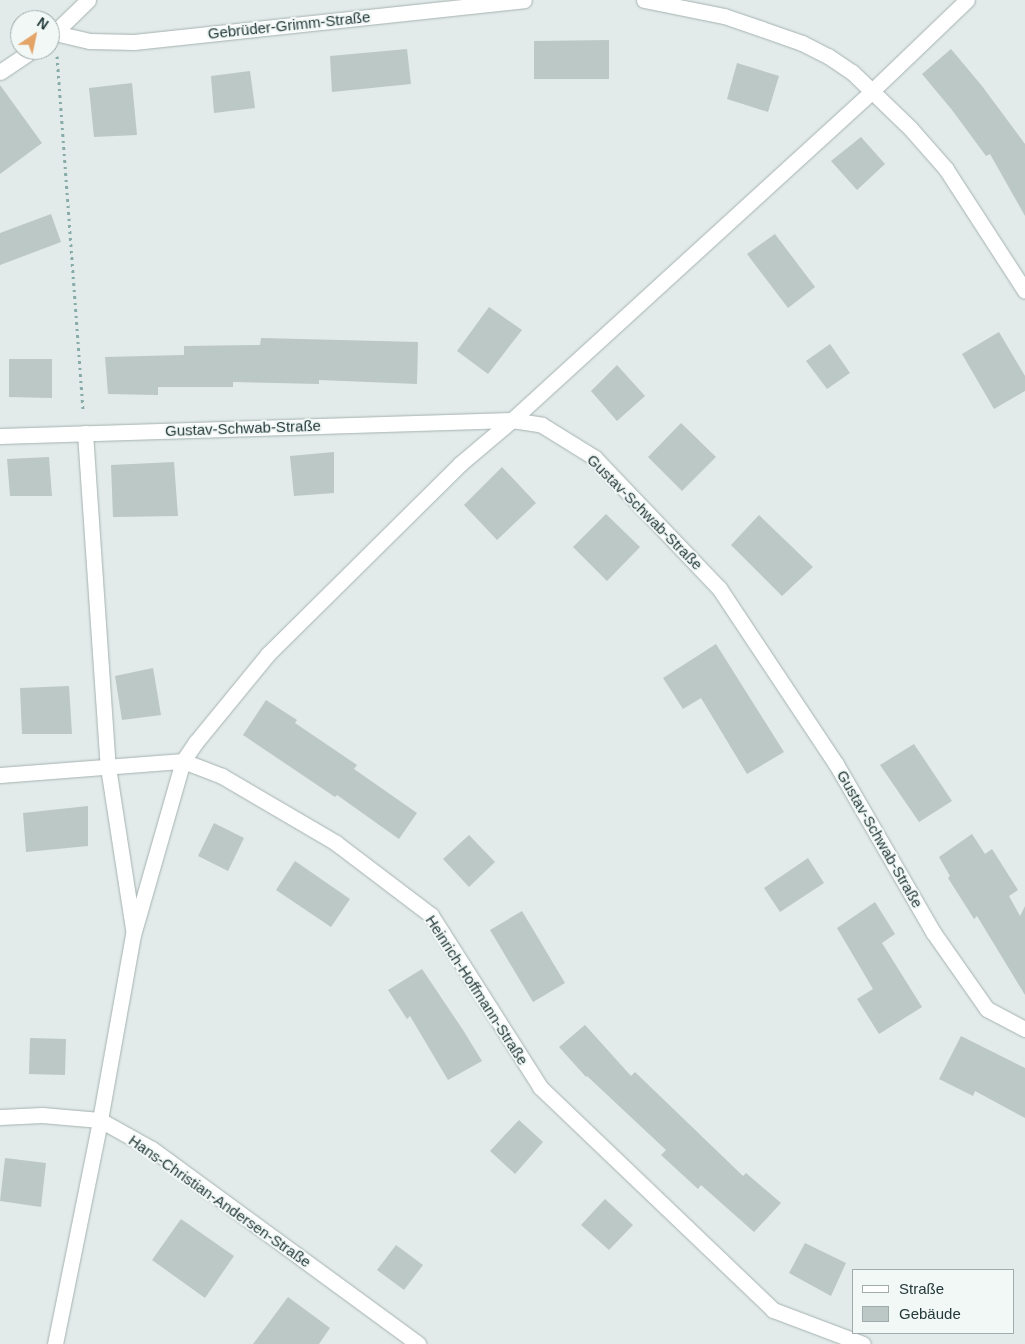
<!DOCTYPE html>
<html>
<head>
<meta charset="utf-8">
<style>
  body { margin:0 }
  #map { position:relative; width:1025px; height:1344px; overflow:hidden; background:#e2ebe9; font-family:Helvetica,sans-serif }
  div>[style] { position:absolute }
  .building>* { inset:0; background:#bbc8c6 }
  .path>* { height:3px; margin-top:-1.5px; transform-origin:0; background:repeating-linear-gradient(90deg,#86aba9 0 2.5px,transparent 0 6.5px) }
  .roads { filter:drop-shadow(0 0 1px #a5b2b1) drop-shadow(0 0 1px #a5b2b1) }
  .minor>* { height:15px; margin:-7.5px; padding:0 7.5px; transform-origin:7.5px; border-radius:7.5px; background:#fff }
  span { translate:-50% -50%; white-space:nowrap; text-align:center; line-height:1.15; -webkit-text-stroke:4px #f2f8f6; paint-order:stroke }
  .street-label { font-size:15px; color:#243a3a }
  .legend { position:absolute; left:852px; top:1269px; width:162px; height:65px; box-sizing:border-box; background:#f2f8f6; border:1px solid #a0acab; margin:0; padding:6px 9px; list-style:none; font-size:15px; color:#243a3a }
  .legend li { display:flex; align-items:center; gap:10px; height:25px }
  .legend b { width:25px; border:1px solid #a0acab }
  .north { position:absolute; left:10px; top:10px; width:50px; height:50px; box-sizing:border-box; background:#f2f8f6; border:1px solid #a0acab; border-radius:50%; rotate:34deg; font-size:14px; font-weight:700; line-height:20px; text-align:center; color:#243a3a }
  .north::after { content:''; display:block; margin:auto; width:18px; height:22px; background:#e4a467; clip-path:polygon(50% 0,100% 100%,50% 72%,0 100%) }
</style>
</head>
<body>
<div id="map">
  <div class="building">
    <i style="clip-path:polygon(609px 40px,609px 79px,534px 79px,534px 41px)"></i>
    <i style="clip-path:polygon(407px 49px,411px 84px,332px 92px,330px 56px)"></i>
    <i style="clip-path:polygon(951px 49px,982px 86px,1025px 144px,1025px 216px,990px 154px,986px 156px,952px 110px,922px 74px)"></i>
    <i style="clip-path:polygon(737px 63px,779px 76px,768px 112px,727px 99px)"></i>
    <i style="clip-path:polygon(250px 71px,255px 108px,214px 113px,211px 76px)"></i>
    <i style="clip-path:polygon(132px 83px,137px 135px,94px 137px,89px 88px)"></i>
    <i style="clip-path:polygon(0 85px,42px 143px,0 174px)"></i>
    <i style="clip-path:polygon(861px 137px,885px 164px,857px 190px,831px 161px)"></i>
    <i style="clip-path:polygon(51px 214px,61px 242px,0 265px,0 233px)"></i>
    <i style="clip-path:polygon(775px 234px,815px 287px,788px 308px,747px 254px)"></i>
    <i style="clip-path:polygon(489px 307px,522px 330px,488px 374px,457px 351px)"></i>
    <i style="clip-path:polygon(999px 332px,1025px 376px,1025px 391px,994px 409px,962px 354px)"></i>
    <i style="clip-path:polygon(261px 338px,418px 342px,417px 384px,319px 380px,319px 384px,233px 382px,233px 387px,158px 387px,158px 395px,108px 394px,105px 357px,184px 355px,184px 346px,260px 345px)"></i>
    <i style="clip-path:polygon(830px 344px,850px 373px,827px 389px,806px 361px)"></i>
    <i style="clip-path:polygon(9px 359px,52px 359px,52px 398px,9px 397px)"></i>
    <i style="clip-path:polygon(617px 365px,645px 396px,617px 421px,591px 391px)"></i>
    <i style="clip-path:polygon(681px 423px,716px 457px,682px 491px,648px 457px)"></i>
    <i style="clip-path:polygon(334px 452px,334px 493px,294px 496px,290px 456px)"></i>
    <i style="clip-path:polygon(49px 457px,52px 496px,10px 496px,7px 459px)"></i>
    <i style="clip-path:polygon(174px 462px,178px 516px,113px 517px,111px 465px)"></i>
    <i style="clip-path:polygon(502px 467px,536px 503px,497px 540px,464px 505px)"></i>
    <i style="clip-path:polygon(606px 514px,640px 547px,607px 581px,573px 547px)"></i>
    <i style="clip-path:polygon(759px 515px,813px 567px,782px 596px,731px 545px)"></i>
    <i style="clip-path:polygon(716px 644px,784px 752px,747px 774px,701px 698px,683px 709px,663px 678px)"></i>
    <i style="clip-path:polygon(153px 668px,161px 715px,122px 720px,115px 676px)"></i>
    <i style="clip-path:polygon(69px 686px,72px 734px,22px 734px,20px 688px)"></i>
    <i style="clip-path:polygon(266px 700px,297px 720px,295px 723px,357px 765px,354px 769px,417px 813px,399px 839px,337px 795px,335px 797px,243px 735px)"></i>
    <i style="clip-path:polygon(914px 744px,952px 801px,919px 822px,880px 765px)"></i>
    <i style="clip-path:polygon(88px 806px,88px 846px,26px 852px,23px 813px)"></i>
    <i style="clip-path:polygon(214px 823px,244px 838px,228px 871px,198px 856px)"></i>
    <i style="clip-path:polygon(972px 834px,985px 854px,992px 849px,1018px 890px,1009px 896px,1020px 916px,1025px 906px,1025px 995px,977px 916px,974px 919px,948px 878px,950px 876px,939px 857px)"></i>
    <i style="clip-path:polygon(469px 835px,495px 862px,469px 887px,443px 859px)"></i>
    <i style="clip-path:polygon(808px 858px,824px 883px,780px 912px,764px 888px)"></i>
    <i style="clip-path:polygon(295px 861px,350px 899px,331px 927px,276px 890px)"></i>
    <i style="clip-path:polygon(875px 902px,895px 934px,882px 943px,922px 1007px,879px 1034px,857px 999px,873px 989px,837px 928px)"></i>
    <i style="clip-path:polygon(522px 911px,565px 983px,533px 1002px,490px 930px)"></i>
    <i style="clip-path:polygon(422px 969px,463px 1030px,482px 1061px,448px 1080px,410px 1016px,407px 1019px,388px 990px)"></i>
    <i style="clip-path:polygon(585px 1025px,631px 1076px,635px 1072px,743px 1176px,746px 1173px,781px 1203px,754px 1232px,701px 1185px,698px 1189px,661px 1155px,666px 1150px,587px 1076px,586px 1077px,559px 1047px)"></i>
    <i style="clip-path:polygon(961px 1036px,1025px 1068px,1025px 1118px,975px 1091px,973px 1096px,939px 1079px)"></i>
    <i style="clip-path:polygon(30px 1038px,66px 1039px,65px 1075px,29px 1074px)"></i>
    <i style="clip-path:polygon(519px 1120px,543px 1142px,515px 1174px,490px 1151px)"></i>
    <i style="clip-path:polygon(5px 1158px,46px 1163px,41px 1207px,0 1201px)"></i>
    <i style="clip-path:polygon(605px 1199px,633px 1225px,609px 1250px,581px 1225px)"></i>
    <i style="clip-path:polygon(181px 1219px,234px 1256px,205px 1298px,152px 1260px)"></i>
    <i style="clip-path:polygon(805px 1243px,846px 1263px,831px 1296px,789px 1273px)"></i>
    <i style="clip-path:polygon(396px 1245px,423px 1265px,404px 1290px,377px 1270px)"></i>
    <i style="clip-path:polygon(288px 1297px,330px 1328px,319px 1344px,253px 1344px)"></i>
  </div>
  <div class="path">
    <i style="left:57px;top:56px;width:356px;rotate:85.8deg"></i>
  </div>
  <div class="roads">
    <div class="minor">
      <i style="left:644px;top:0;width:82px;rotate:11.3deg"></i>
      <i style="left:724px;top:16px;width:40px;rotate:18.9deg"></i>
      <i style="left:762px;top:29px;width:42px;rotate:19.3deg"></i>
      <i style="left:802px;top:43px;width:29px;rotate:27deg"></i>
      <i style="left:828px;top:56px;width:29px;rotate:34deg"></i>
      <i style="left:852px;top:72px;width:81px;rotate:44deg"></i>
      <i style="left:910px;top:128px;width:55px;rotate:48.7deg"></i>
      <i style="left:946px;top:169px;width:145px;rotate:57.1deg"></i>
      <i style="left:55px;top:33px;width:36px;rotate:13deg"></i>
      <i style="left:90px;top:41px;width:44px;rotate:1.3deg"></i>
      <i style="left:134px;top:42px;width:392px;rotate:-6.1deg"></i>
      <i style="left:50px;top:37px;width:53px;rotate:-44.2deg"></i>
      <i style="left:0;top:72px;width:40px;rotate:-34deg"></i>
      <i style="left:85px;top:433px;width:335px;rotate:86.1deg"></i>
      <i style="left:108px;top:767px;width:164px;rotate:81.2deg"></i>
      <i style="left:0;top:436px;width:512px;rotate:-1.79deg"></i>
      <i style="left:512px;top:420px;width:30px;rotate:9deg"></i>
      <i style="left:542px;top:425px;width:62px;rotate:31.9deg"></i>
      <i style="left:595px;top:458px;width:180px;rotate:46.4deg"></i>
      <i style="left:719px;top:588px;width:211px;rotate:56.4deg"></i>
      <i style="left:836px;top:764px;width:194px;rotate:60deg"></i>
      <i style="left:933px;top:932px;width:94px;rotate:55deg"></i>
      <i style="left:987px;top:1009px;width:43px;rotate:27.8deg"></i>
      <i style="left:0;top:775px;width:184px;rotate:-4.4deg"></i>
      <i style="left:183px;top:761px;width:42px;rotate:21deg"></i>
      <i style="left:222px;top:776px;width:132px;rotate:30.4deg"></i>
      <i style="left:336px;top:843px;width:119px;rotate:37.2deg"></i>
      <i style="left:431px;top:915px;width:204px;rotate:57.6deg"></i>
      <i style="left:540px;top:1087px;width:323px;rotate:43.7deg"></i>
      <i style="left:773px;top:1310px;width:96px;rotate:20.7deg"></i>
      <i style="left:0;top:1117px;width:42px;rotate:-2.7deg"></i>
      <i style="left:42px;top:1115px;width:58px;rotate:4.9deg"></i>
      <i style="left:100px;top:1120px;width:60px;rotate:29.1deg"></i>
      <i style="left:152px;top:1149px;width:330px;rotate:36.2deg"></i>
      <i style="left:55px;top:1344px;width:228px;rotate:-78.6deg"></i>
      <i style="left:100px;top:1120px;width:188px;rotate:-79.9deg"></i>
      <i style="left:133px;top:935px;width:181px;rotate:-74deg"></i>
      <i style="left:183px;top:761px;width:23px;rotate:-56deg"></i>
      <i style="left:196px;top:742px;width:114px;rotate:-50.7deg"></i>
      <i style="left:268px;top:654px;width:270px;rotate:-44.7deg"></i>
      <i style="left:460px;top:464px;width:68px;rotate:-40.2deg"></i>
      <i style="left:512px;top:420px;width:489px;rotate:-42.4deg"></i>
      <i style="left:873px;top:90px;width:130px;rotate:-43.8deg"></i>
    </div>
  </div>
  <div class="street-label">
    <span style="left:289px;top:25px;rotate:-6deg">Gebrüder-Grimm-Straße</span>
    <span style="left:243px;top:428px;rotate:-2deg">Gustav-Schwab-Straße</span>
    <span style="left:645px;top:512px;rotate:45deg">Gustav-Schwab-Straße</span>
    <span style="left:880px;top:839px;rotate:60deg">Gustav-Schwab-Straße</span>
    <span style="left:477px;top:990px;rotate:57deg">Heinrich-Hoffmann-Straße</span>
    <span style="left:220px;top:1201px;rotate:35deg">Hans-Christian-Andersen-Straße</span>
  </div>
  <ul class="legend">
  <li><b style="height:6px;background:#fff"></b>Straße</li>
  <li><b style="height:14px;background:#bbc8c6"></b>Gebäude</li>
  </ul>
  <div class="north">N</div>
</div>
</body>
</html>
